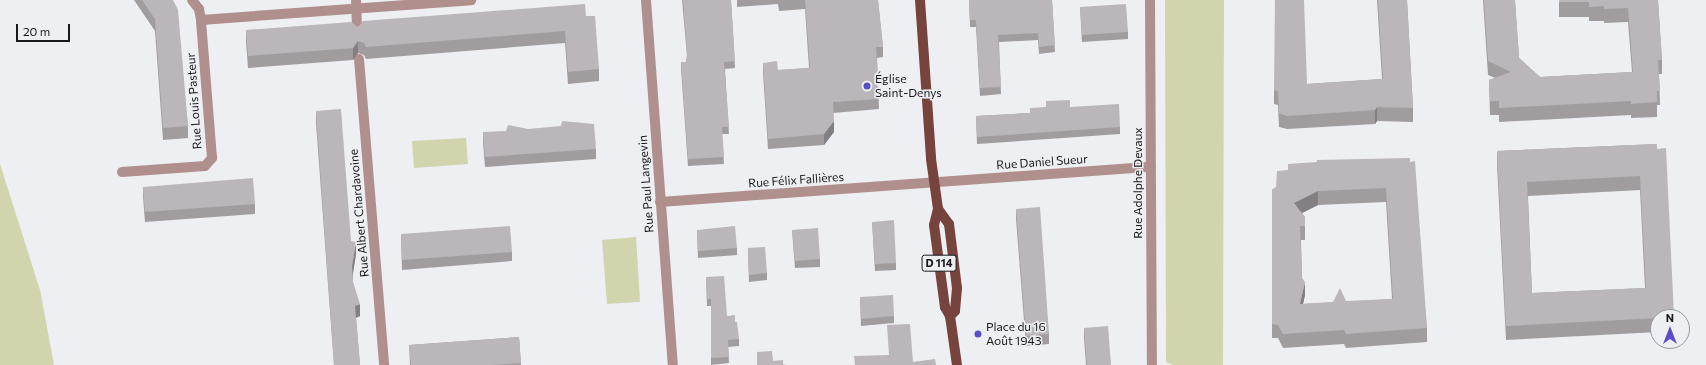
<!DOCTYPE html>
<html>
<head>
<meta charset="utf-8">
<style>
  body { margin:0 }
  #map { position:relative; width:1706px; height:365px; overflow:hidden; background:#edeff3; font-family:Commissioner,sans-serif }
  div>[style] { position:absolute }
  .green>* { inset:0; background:#d1d4ad }
  .minor>* { height:10px; margin:-5px; padding:0 5px; transform-origin:5px; border-radius:5px; background:#b0908c }
  .major>* { height:10px; margin:-5px; padding:0 5px; transform-origin:5px; border-radius:5px; background:#77433d }
  .wall>* { inset:0; background:#a19d9f }
  .shaded-wall>* { inset:0; background:#837f82 }
  .building>* { inset:0; background:#bbb6b9 }
  .dots>* { width:11px; height:11px; translate:-50% -50%; box-sizing:border-box; border:2px solid #edeff3; border-radius:50% }
  span { translate:-50% -50%; white-space:nowrap; text-align:center; line-height:1.15; -webkit-text-stroke:3px #edeff3; paint-order:stroke }
  .shield-label span { padding:1px 3px; background:#edeff3; border:1px solid; border-radius:3px; -webkit-text-stroke-width:0 }
  .shield-label { font-size:11px; color:#19191b; font-weight:700 }
  .poi-label { font-size:12px; color:#19191b }
  .left { translate:0 -50%; text-align:left }
  .street-label { font-size:12px; color:#19191b }
  .north { position:absolute; left:1650px; top:309px; width:40px; height:40px; box-sizing:border-box; background:#edeff3; border:1px solid #98999d; border-radius:50%; rotate:0deg; font-size:11px; font-weight:700; line-height:16px; text-align:center; color:#19191b }
  .north::after { content:''; display:block; margin:auto; width:14px; height:18px; background:#5a4ec6; clip-path:polygon(50% 0,100% 100%,50% 72%,0 100%) }
  .scale { position:absolute; left:16px; top:24px; width:54px; height:18px; box-sizing:border-box; border:2px solid #19191b; border-top:0; padding-left:5px; font-size:12px; line-height:14px; white-space:nowrap; color:#19191b; -webkit-text-stroke:3px #edeff3; paint-order:stroke }
</style>
</head>
<body>
<div id="map">
  <div class="green">
    <i style="clip-path:polygon(1165px 0,1224px 0,1223px 365px,1173px 365px,1166px 362px)"></i>
    <i style="clip-path:polygon(466px 138px,468px 164px,414px 168px,412px 141px)"></i>
    <i style="clip-path:polygon(0 164px,40px 290px,54px 365px,0 365px)"></i>
    <i style="clip-path:polygon(636px 237px,640px 302px,607px 304px,602px 240px)"></i>
  </div>
  <div class="minor">
    <i style="left:356px;top:0;width:33px;rotate:88deg"></i>
    <i style="left:646px;top:0;width:366px;rotate:85.8deg"></i>
    <i style="left:1150px;top:0;width:365px;rotate:89.7deg"></i>
    <i style="left:201px;top:20px;width:271px;rotate:-4.2deg"></i>
    <i style="left:359px;top:59px;width:307px;rotate:85.3deg"></i>
    <i style="left:122px;top:172px;width:83px;rotate:-4.1deg"></i>
    <i style="left:205px;top:166px;width:11px;rotate:-49deg"></i>
    <i style="left:212px;top:158px;width:138px;rotate:-94.6deg"></i>
    <i style="left:201px;top:20px;width:11px;rotate:-100deg"></i>
    <i style="left:199px;top:9px;width:11px;rotate:-128deg"></i>
    <i style="left:660px;top:202px;width:492px;rotate:-4.1deg"></i>
  </div>
  <div class="major">
    <i style="left:920px;top:0;width:159px;rotate:86deg"></i>
    <i style="left:931px;top:159px;width:50px;rotate:82deg"></i>
    <i style="left:938px;top:209px;width:16px;rotate:104deg"></i>
    <i style="left:934px;top:225px;width:83px;rotate:82.4deg"></i>
    <i style="left:945px;top:307px;width:10px;rotate:61deg"></i>
    <i style="left:950px;top:316px;width:49px;rotate:81.9deg"></i>
    <i style="left:938px;top:209px;width:19px;rotate:54deg"></i>
    <i style="left:949px;top:224px;width:64px;rotate:82.9deg"></i>
    <i style="left:957px;top:288px;width:23px;rotate:95deg"></i>
    <i style="left:955px;top:311px;width:7px;rotate:135deg"></i>
  </div>
  <div class="wall">
    <i style="clip-path:polygon(134px 0,173px 0,188px 126px,188px 138px,163px 140px,155px 31px)"></i>
    <i style="clip-path:polygon(682px 0,731px 0,735px 68px,725px 69px,729px 134px,722px 134px,724px 164px,688px 166px,681px 69px,681px 62px,686px 62px,687px 56px)"></i>
    <i style="clip-path:polygon(737px 0,878px 0,883px 47px,883px 57px,877px 58px,879px 109px,833px 113px,834px 132px,824px 145px,768px 149px,763px 73px,763px 63px,778px 70px,809px 68px,805px 9px,779px 11px,778px 4px,737px 7px)"></i>
    <i style="clip-path:polygon(969px 0,1052px 0,1055px 52px,1039px 54px,1038px 40px,999px 42px,1001px 94px,980px 96px,976px 27px,970px 27px)"></i>
    <i style="clip-path:polygon(1377px 0,1407px 0,1413px 108px,1413px 122px,1377px 121px,1375px 124px,1287px 129px,1279px 127px,1278px 105px,1274px 104px,1274px 90px,1307px 84px,1382px 79px)"></i>
    <i style="clip-path:polygon(1483px 0,1515px 0,1519px 58px,1540px 77px,1632px 72px,1628px 22px,1604px 23px,1604px 21px,1589px 21px,1589px 17px,1559px 17px,1559px 0,1658px 0,1662px 60px,1662px 74px,1659px 74px,1660px 105px,1657px 105px,1657px 117px,1631px 118px,1631px 115px,1499px 122px,1499px 115px,1490px 115px,1489px 80px,1495px 78px,1488px 75px)"></i>
    <i style="clip-path:polygon(1080px 7px,1128px 32px,1128px 39px,1082px 42px)"></i>
    <i style="clip-path:polygon(586px 16px,599px 69px,599px 81px,568px 84px,565px 43px,366px 59px,364px 55px,358px 53px,353px 60px,248px 68px,246px 42px,246px 30px,358px 27px)"></i>
    <i style="clip-path:polygon(1046px 101px,1070px 107px,1120px 127px,1120px 134px,977px 144px,976px 116px,1030px 113px,1046px 107px)"></i>
    <i style="clip-path:polygon(316px 111px,351px 241px,356px 254px,353px 274px,353px 282px,360px 316px,356px 318px,360px 365px,334px 365px,316px 123px)"></i>
    <i style="clip-path:polygon(483px 132px,596px 149px,596px 159px,485px 167px,483px 142px)"></i>
    <i style="clip-path:polygon(evenodd,1657px 144px,1658px 332px,1506px 340px,1497px 165px,1497px 151px,1657px 144px,1640px 190px,1645px 288px,1532px 293px,1528px 196px,1640px 190px)"></i>
    <i style="clip-path:polygon(evenodd,1410px 162px,1427px 328px,1427px 342px,1346px 348px,1344px 344px,1283px 348px,1278px 338px,1272px 338px,1272px 190px,1276px 187px,1410px 162px,1386px 202px,1392px 299px,1303px 304px,1305px 295px,1302px 278px,1301px 240px,1305px 240px,1305px 217px,1302px 213px,1318px 205px,1386px 202px)"></i>
    <i style="clip-path:polygon(143px 187px,255px 204px,255px 214px,145px 222px,143px 197px)"></i>
    <i style="clip-path:polygon(1016px 209px,1049px 334px,1049px 344px,1026px 346px,1016px 219px)"></i>
    <i style="clip-path:polygon(872px 222px,896px 263px,896px 270px,875px 271px)"></i>
    <i style="clip-path:polygon(697px 230px,737px 248px,737px 255px,698px 258px)"></i>
    <i style="clip-path:polygon(792px 230px,820px 259px,820px 267px,795px 268px)"></i>
    <i style="clip-path:polygon(401px 234px,512px 252px,512px 261px,402px 270px)"></i>
    <i style="clip-path:polygon(748px 248px,767px 273px,767px 280px,749px 282px)"></i>
    <i style="clip-path:polygon(706px 277px,727px 316px,735px 322px,739px 339px,739px 346px,728px 347px,729px 363px,711px 365px,711px 306px,707px 306px)"></i>
    <i style="clip-path:polygon(860px 297px,894px 316px,894px 323px,861px 326px)"></i>
    <i style="clip-path:polygon(1084px 328px,1111px 365px,1086px 365px,1084px 338px)"></i>
    <i style="clip-path:polygon(519px 337px,521px 365px,410px 365px,409px 345px)"></i>
  </div>
  <div class="shaded-wall">
    <i style="clip-path:polygon(358px 41px,358px 53px,353px 60px,353px 48px)"></i>
    <i style="clip-path:polygon(1377px 107px,1377px 121px,1375px 124px,1375px 110px)"></i>
    <i style="clip-path:polygon(834px 121px,834px 132px,824px 145px,824px 134px)"></i>
    <i style="clip-path:polygon(1318px 191px,1318px 205px,1294px 217px,1294px 203px)"></i>
    <i style="clip-path:polygon(356px 242px,356px 254px,352px 278px,352px 266px)"></i>
    <i style="clip-path:polygon(1305px 282px,1305px 295px,1300px 317px,1300px 304px)"></i>
    <i style="clip-path:polygon(360px 304px,360px 316px,355px 318px,355px 306px)"></i>
  </div>
  <div class="building">
    <i style="clip-path:polygon(142px 0,173px 0,178px 10px,188px 126px,163px 128px,155px 19px)"></i>
    <i style="clip-path:polygon(683px 0,731px 0,735px 61px,724px 62px,729px 127px,722px 127px,724px 157px,688px 159px,681px 62px,686px 62px,687px 53px)"></i>
    <i style="clip-path:polygon(805px 0,878px 0,883px 47px,876px 47px,879px 99px,833px 102px,834px 121px,824px 134px,768px 139px,763px 63px,777px 61px,778px 70px,810px 68px)"></i>
    <i style="clip-path:polygon(969px 0,1052px 0,1055px 45px,1039px 47px,1038px 33px,998px 35px,1001px 87px,980px 88px,976px 20px,970px 20px)"></i>
    <i style="clip-path:polygon(1275px 0,1304px 0,1307px 84px,1383px 79px,1378px 0,1407px 0,1413px 108px,1377px 107px,1375px 110px,1287px 116px,1279px 113px,1278px 91px,1274px 90px)"></i>
    <i style="clip-path:polygon(1484px 0,1515px 0,1519px 58px,1540px 77px,1633px 72px,1628px 8px,1604px 9px,1604px 6px,1589px 7px,1589px 2px,1559px 2px,1559px 0,1658px 0,1662px 60px,1658px 60px,1660px 91px,1657px 91px,1657px 102px,1631px 104px,1631px 101px,1499px 108px,1499px 101px,1490px 101px,1489px 80px,1511px 72px,1488px 61px)"></i>
    <i style="clip-path:polygon(585px 4px,586px 16px,595px 16px,599px 69px,568px 72px,565px 31px,366px 47px,364px 43px,358px 41px,353px 48px,248px 56px,246px 30px,351px 22px,358px 27px,363px 21px)"></i>
    <i style="clip-path:polygon(1126px 4px,1128px 32px,1082px 35px,1080px 7px)"></i>
    <i style="clip-path:polygon(1070px 100px,1070px 107px,1119px 104px,1120px 127px,977px 137px,976px 116px,1030px 113px,1030px 108px,1046px 107px,1046px 101px)"></i>
    <i style="clip-path:polygon(341px 109px,351px 241px,356px 242px,352px 266px,353px 282px,360px 304px,355px 306px,360px 365px,334px 365px,316px 111px)"></i>
    <i style="clip-path:polygon(562px 121px,594px 124px,596px 149px,485px 157px,483px 132px,506px 131px,508px 125px,528px 129px,561px 126px)"></i>
    <i style="clip-path:polygon(evenodd,1657px 144px,1657px 149px,1666px 148px,1674px 317px,1658px 317px,1658px 318px,1506px 326px,1497px 151px,1657px 144px,1640px 176px,1646px 288px,1532px 293px,1527px 182px,1640px 176px)"></i>
    <i style="clip-path:polygon(evenodd,1410px 158px,1410px 162px,1415px 161px,1427px 328px,1346px 334px,1344px 330px,1283px 334px,1278px 325px,1272px 324px,1272px 190px,1276px 187px,1277px 171px,1288px 170px,1288px 164px,1317px 162px,1317px 160px,1410px 158px,1386px 188px,1393px 299px,1346px 301px,1340px 288px,1333px 302px,1300px 304px,1305px 282px,1302px 278px,1300px 226px,1305px 226px,1305px 217px,1294px 203px,1318px 191px,1386px 188px)"></i>
    <i style="clip-path:polygon(253px 178px,255px 204px,145px 212px,143px 187px)"></i>
    <i style="clip-path:polygon(1040px 207px,1049px 334px,1026px 336px,1016px 209px)"></i>
    <i style="clip-path:polygon(894px 220px,896px 263px,875px 264px,872px 222px)"></i>
    <i style="clip-path:polygon(510px 226px,512px 252px,402px 260px,401px 234px)"></i>
    <i style="clip-path:polygon(735px 226px,737px 248px,698px 251px,697px 230px)"></i>
    <i style="clip-path:polygon(818px 228px,820px 259px,795px 261px,792px 230px)"></i>
    <i style="clip-path:polygon(765px 247px,767px 273px,749px 275px,748px 248px)"></i>
    <i style="clip-path:polygon(724px 276px,727px 316px,735px 315px,735px 322px,737px 322px,739px 339px,728px 340px,729px 357px,711px 358px,711px 299px,707px 299px,706px 277px)"></i>
    <i style="clip-path:polygon(893px 295px,894px 316px,861px 319px,860px 297px)"></i>
    <i style="clip-path:polygon(910px 324px,913px 362px,935px 359px,936px 365px,855px 365px,854px 356px,889px 355px,887px 325px)"></i>
    <i style="clip-path:polygon(1108px 326px,1111px 365px,1087px 365px,1084px 328px)"></i>
    <i style="clip-path:polygon(519px 337px,521px 363px,492px 365px,411px 365px,409px 345px)"></i>
    <i style="clip-path:polygon(772px 351px,773px 361px,783px 360px,783px 364px,786px 365px,757px 365px,757px 352px)"></i>
  </div>
  <div class="dots">
    <i style="left:867px;top:86px;background:#5a4ec6"></i>
    <i style="left:978px;top:334px;background:#5a4ec6"></i>
  </div>
  <div class="shield-label">
    <span style="left:939px;top:263px">D 114</span>
  </div>
  <div class="poi-label">
    <span class="left" style="left:875px;top:86px">Église<br>Saint-Denys</span>
    <span class="left" style="left:986px;top:334px">Place du 16<br>Août 1943</span>
  </div>
  <div class="street-label">
    <span style="left:194px;top:101px;rotate:-94deg">Rue Louis Pasteur</span>
    <span style="left:1042px;top:162px;rotate:-4deg">Rue Daniel Sueur</span>
    <span style="left:796px;top:180px;rotate:-4deg">Rue Félix Fallières</span>
    <span style="left:1138px;top:183px;rotate:-90deg">Rue Adolphe Devaux</span>
    <span style="left:646px;top:184px;rotate:-94deg">Rue Paul Langevin</span>
    <span style="left:359px;top:213px;rotate:-95deg">Rue Albert Chardavoine</span>
  </div>
  <div class="north">N</div>
  <div class="scale">20 m</div>
</div>
</body>
</html>
